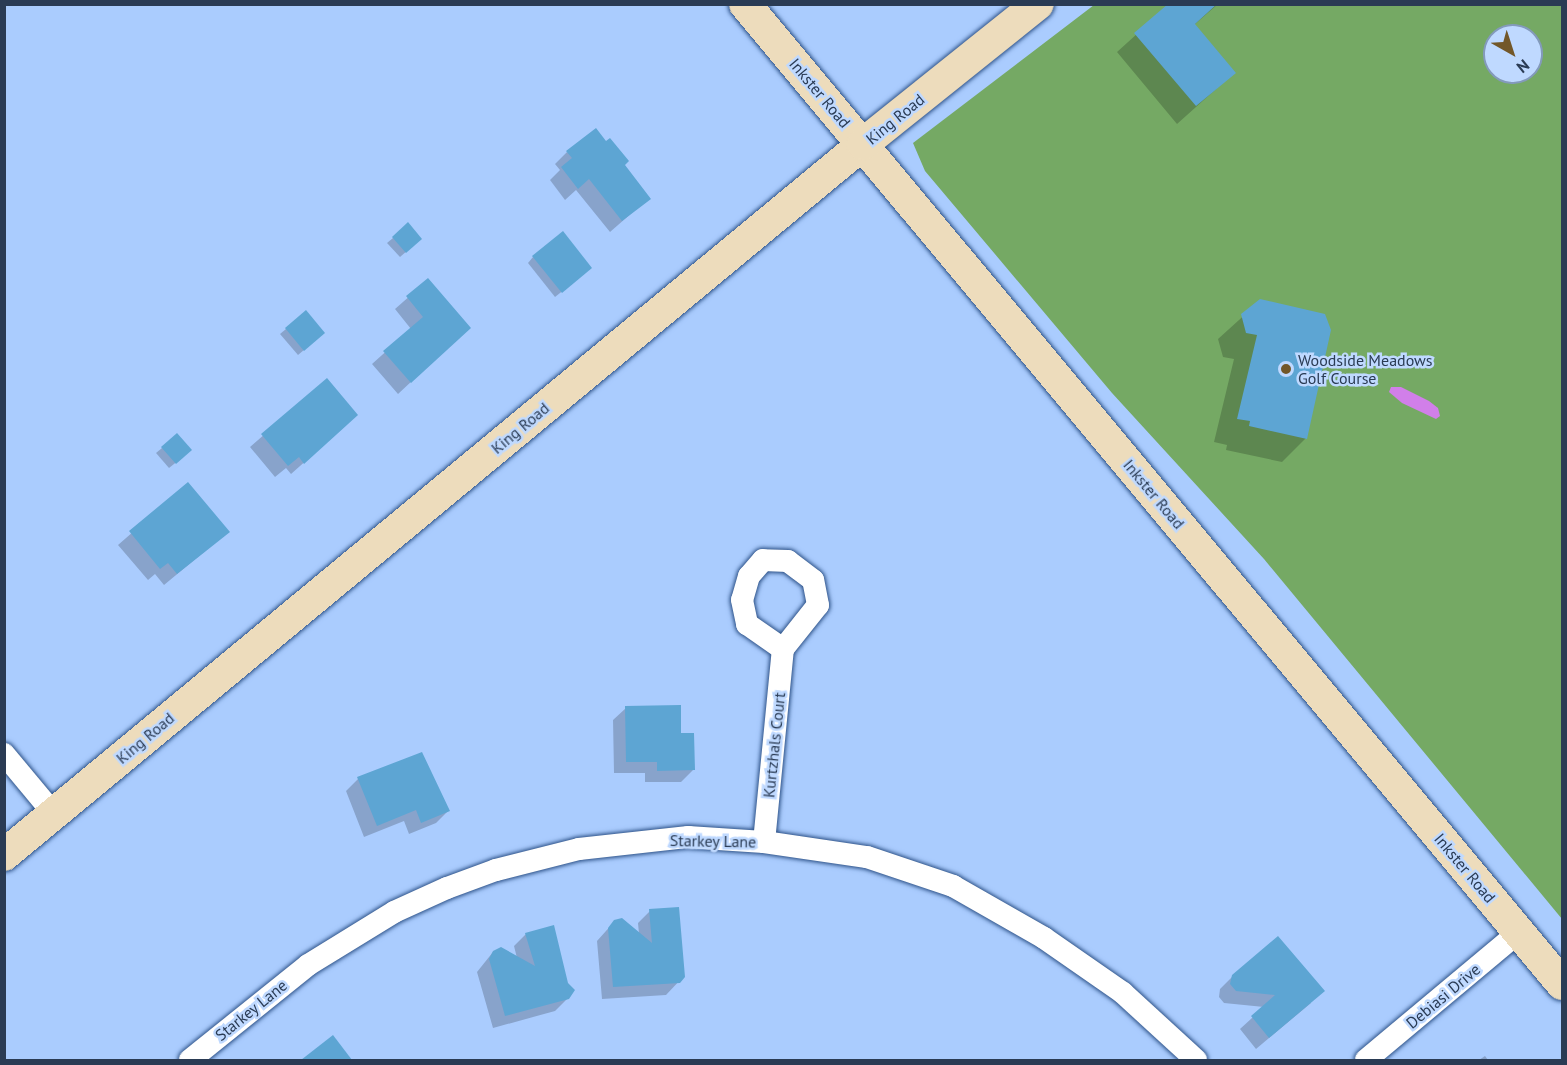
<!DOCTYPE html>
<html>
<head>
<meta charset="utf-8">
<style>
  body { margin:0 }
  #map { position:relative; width:1567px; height:1065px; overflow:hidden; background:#aaccfe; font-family:"PT Sans",sans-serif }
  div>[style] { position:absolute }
  .green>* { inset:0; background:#75a964 }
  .water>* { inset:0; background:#d17fe9 }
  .shadow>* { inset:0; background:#0003 }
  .building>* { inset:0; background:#5da5d3 }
  .roads { filter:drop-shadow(0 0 2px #2e5389) drop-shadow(0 0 2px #2e5389) }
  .street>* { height:22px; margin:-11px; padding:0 11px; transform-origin:11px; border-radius:11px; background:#fff }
  .secondary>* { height:32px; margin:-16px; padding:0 16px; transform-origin:16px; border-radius:16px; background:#eddcbc }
  .dots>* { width:16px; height:16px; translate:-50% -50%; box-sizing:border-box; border:3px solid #bfd9ff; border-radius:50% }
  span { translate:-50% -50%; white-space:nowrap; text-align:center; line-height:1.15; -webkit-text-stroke:5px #bfd9ff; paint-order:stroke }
  .street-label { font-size:16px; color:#2a3b54 }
  .poi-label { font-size:16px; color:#2a3b54 }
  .left { translate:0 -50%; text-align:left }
  .frame { position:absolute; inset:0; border:6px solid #2a3b54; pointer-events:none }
  .north { position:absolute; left:1483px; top:24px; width:60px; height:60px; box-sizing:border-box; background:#bfd9ff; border:2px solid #839abb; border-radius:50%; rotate:141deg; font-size:16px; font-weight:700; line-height:24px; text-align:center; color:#2a3b54 }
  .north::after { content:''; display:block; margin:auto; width:21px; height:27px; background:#725729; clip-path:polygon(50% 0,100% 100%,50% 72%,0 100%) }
</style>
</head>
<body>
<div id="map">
  <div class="green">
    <i style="clip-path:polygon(evenodd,1094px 5px,1562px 5px,1562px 919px,1264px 559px,1112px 393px,925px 171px,913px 143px,1094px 5px,1495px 36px,1531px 36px,1531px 72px,1495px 72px,1495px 36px)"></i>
  </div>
  <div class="water">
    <i style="clip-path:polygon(1391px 387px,1401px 387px,1429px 401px,1438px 408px,1440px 416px,1436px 419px,1402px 403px,1389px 392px)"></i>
  </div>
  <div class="shadow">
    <i style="clip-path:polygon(1170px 4px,1218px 4px,1194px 25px,1234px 73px,1177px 124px,1117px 52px)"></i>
    <i style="clip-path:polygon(567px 152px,649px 198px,610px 232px,576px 190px,565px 200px,550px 180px,560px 170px,555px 164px)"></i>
    <i style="clip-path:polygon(393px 238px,415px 244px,400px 257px,387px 243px)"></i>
    <i style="clip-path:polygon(533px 257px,585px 273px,555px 297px,528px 263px)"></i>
    <i style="clip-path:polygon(428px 280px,456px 340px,398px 394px,372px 364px,411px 329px,395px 309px)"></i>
    <i style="clip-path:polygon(1260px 301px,1306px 438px,1282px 462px,1226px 450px,1227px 445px,1214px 442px,1234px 359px,1223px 357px,1218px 339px)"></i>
    <i style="clip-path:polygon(286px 329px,317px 339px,298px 355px,280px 334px)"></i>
    <i style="clip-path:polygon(326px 381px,344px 427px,291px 474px,286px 468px,275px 477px,250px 447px)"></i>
    <i style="clip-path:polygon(162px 448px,184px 456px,169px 468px,156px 453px)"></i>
    <i style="clip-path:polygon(188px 484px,228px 532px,164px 585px,155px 574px,148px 580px,118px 545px)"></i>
    <i style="clip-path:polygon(626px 708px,680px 735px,693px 770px,681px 782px,645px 782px,645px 773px,614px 773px,613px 720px)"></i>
    <i style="clip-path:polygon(358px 779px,448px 811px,436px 823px,409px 834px,404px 821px,364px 837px,346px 791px)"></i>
    <i style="clip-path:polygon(650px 911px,684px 976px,666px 995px,602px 999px,597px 941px,614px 922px,639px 934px,638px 923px)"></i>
    <i style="clip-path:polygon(526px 934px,568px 998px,555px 1011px,493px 1028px,477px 972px,493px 952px,517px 958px,514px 946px)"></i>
    <i style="clip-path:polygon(1233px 976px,1311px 1003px,1256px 1049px,1240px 1029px,1264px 1007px,1224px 1003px,1219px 997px,1220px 989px)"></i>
    <i style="clip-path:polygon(333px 1037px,350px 1060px,305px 1060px,311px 1054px)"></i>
    <i style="clip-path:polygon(1485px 1056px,1488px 1060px,1479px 1060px)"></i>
  </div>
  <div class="building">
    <i style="clip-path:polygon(1168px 4px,1217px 4px,1195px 24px,1236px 73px,1196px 106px,1134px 33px)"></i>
    <i style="clip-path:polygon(596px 128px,606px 141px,610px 138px,629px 161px,625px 165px,651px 199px,622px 221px,589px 179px,578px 189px,561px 167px,572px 158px,566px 151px)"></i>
    <i style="clip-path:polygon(408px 222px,422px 239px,406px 253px,392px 237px)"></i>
    <i style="clip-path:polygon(563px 231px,592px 268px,562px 293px,532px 256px)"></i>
    <i style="clip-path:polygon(428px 278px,471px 328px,411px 383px,383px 351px,423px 317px,406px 296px)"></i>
    <i style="clip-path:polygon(1260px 299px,1325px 314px,1331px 330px,1307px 439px,1249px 426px,1250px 421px,1237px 419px,1257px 335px,1246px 333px,1241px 314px)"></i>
    <i style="clip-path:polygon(306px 310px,325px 333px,304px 351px,285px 328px)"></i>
    <i style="clip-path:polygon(327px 378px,358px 415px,304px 464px,299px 457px,288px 466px,261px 434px)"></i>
    <i style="clip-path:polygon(177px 433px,192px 450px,176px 464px,161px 447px)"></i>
    <i style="clip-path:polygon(188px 482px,230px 532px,177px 574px,168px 563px,160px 569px,129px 531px)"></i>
    <i style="clip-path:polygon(681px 705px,681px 733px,694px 733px,695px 770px,657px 771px,657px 762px,626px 762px,625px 706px)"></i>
    <i style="clip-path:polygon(422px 752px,450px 811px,421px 823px,416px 810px,377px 826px,357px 777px)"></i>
    <i style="clip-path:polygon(679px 907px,685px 977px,680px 983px,613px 987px,608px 928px,614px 920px,622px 918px,652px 943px,649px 909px)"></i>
    <i style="clip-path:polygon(554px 925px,568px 983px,575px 990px,569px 999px,505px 1016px,489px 959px,493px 951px,501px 947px,535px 966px,525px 933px)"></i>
    <i style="clip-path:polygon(1278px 936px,1325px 991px,1269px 1038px,1251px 1016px,1275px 995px,1236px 991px,1230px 984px,1232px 975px)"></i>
    <i style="clip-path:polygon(333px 1035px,352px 1060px,301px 1060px)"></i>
  </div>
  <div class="roads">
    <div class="street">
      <i style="left:4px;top:754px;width:78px;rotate:50.2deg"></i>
      <i style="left:764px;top:842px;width:194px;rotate:-84.4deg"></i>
      <i style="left:783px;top:649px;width:56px;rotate:-51.5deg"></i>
      <i style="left:818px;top:605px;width:25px;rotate:-101deg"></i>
      <i style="left:813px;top:580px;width:31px;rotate:-143deg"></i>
      <i style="left:788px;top:561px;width:25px;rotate:-178deg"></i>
      <i style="left:763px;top:560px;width:21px;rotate:131deg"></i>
      <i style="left:749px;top:576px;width:25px;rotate:106deg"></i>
      <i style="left:742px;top:600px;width:25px;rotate:78deg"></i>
      <i style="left:747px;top:624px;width:44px;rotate:34.8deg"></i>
      <i style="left:190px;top:1060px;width:151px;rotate:-38.8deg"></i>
      <i style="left:308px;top:965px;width:101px;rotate:-31.6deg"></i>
      <i style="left:394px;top:912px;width:58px;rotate:-24.4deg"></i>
      <i style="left:447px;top:888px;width:52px;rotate:-20.2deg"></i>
      <i style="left:496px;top:870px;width:86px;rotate:-14.2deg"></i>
      <i style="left:579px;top:849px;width:110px;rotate:-6.3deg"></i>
      <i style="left:688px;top:837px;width:76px;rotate:3.8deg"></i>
      <i style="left:764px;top:842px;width:104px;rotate:8.3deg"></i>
      <i style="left:867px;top:857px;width:91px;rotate:18.6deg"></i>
      <i style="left:953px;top:886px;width:105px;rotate:29.7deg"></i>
      <i style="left:1044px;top:938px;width:96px;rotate:34.8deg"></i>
      <i style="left:1123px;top:993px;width:99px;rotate:42.5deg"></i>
      <i style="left:1366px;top:1060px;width:199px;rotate:-39.9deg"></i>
    </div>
    <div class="secondary">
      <i style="left:745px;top:4px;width:1276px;rotate:50.18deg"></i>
      <i style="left:4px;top:855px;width:1115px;rotate:-39.61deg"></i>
      <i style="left:863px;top:144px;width:224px;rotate:-38.7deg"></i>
    </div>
  </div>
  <div class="dots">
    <i style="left:1286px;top:369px;background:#725729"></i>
  </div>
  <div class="street-label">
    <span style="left:820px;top:93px;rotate:50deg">Inkster Road</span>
    <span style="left:895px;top:119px;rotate:-39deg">King Road</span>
    <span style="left:520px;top:428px;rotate:-40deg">King Road</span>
    <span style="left:1154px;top:494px;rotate:50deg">Inkster Road</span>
    <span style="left:145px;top:738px;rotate:-40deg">King Road</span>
    <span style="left:774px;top:745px;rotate:-84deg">Kurtzhals Court</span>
    <span style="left:713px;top:841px;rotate:1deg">Starkey Lane</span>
    <span style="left:1465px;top:868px;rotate:50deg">Inkster Road</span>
    <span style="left:1443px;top:996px;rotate:-40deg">Debiasi Drive</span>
    <span style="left:251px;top:1010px;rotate:-39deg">Starkey Lane</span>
  </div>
  <div class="poi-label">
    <span class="left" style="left:1298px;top:369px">Woodside Meadows<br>Golf Course</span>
  </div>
  <div class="frame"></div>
  <div class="north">N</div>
</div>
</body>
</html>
